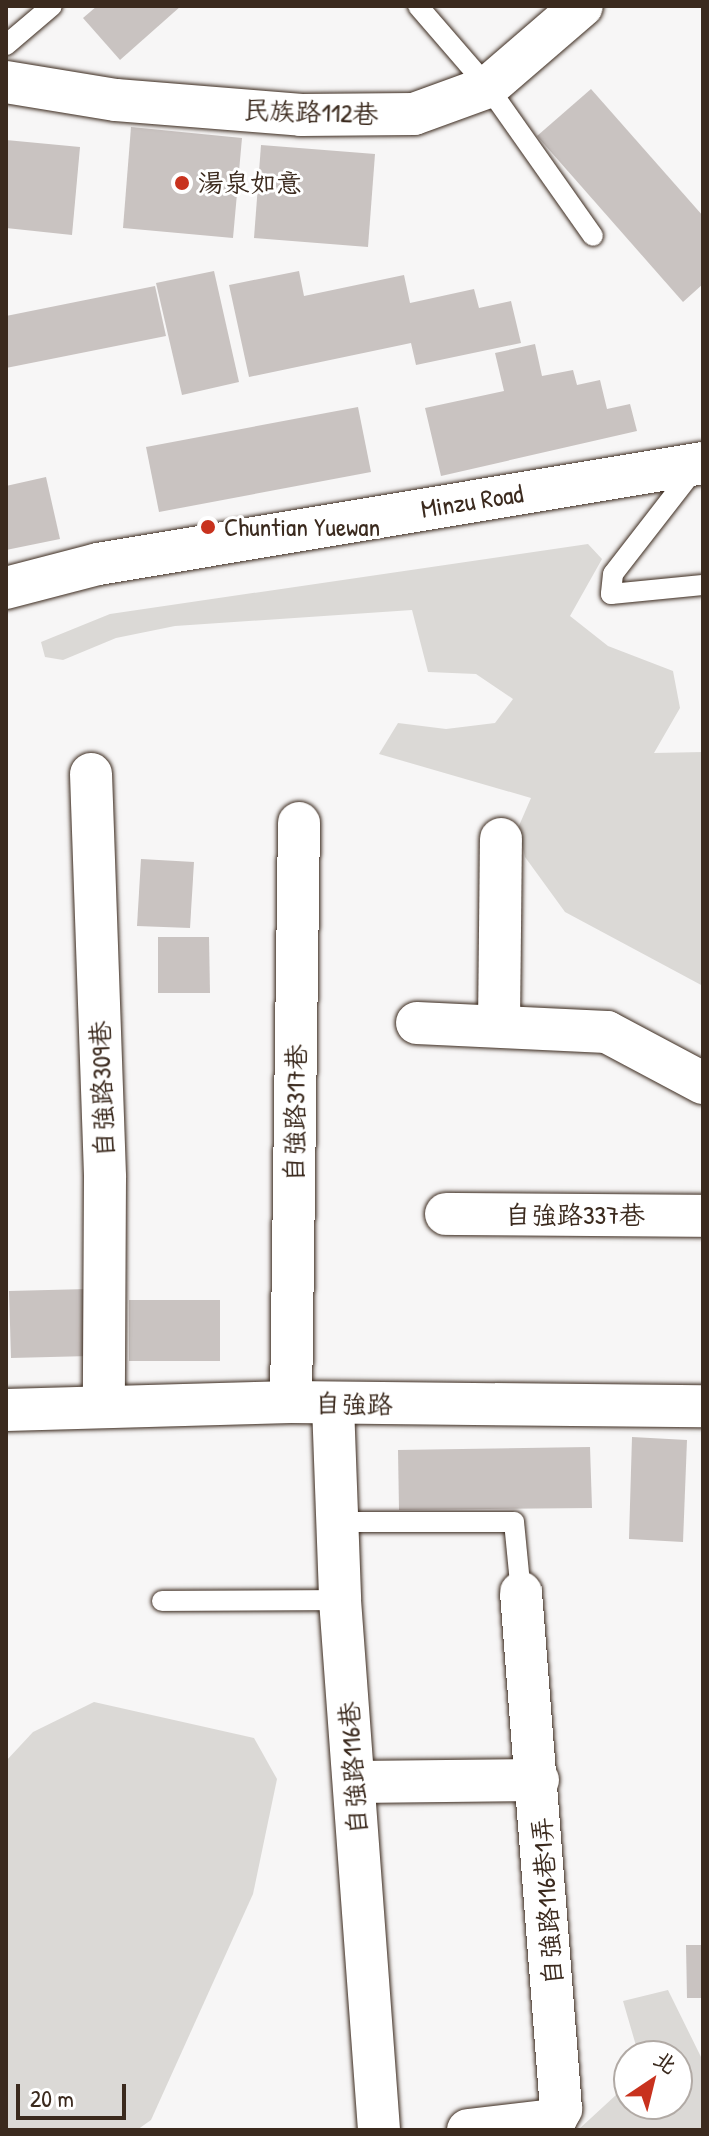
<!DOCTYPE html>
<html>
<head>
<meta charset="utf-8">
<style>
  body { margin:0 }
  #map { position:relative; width:709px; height:2136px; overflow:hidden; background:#f7f6f6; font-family:"Patrick Hand","LXGW WenKai TC",sans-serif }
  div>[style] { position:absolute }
  .green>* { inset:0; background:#dbd9d6 }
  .building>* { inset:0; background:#c9c3c1 }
  .roads { filter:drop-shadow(0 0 2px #3b2a1e) drop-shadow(0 0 2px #3b2a1e) }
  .lane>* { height:20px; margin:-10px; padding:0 10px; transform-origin:10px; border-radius:10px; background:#fff }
  .street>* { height:42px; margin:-21px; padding:0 21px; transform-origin:21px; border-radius:21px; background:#fff }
  .dots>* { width:22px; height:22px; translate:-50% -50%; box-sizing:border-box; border:4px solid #fff; border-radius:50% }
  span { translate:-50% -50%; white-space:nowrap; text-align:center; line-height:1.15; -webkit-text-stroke:6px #fff; paint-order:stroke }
  .street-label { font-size:26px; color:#3b2a1e }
  .poi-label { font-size:26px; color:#3b2a1e }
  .left { translate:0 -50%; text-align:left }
  .frame { position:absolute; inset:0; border:8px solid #3b2a1e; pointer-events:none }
  .north { position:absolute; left:613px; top:2040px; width:80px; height:80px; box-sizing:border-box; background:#fff; border:2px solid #b1aaa5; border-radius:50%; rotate:35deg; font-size:22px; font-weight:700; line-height:32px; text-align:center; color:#3b2a1e }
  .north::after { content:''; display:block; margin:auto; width:28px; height:36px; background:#c8321e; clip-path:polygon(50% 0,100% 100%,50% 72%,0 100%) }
  .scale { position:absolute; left:16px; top:2084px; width:110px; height:36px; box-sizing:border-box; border:4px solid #3b2a1e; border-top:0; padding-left:10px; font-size:24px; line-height:28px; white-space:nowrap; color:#3b2a1e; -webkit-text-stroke:6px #fff; paint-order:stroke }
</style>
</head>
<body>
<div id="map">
  <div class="green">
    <i style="clip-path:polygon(588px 544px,602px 559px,570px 616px,608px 646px,673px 671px,680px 708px,654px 753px,703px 752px,703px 986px,565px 912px,525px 857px,518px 828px,531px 798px,379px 754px,398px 723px,446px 729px,495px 723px,513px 699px,476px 674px,428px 672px,412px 610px,175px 626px,116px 638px,63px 660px,45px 657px,41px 642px,110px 614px)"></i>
    <i style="clip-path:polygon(94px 1702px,254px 1738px,277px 1779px,253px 1894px,151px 2120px,137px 2130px,6px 2130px,6px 1761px,33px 1732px)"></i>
    <i style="clip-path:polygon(668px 1990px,703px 2061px,703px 2130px,578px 2130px,629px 2083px,629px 2104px,677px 2104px,677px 2056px,639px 2056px,623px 2001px)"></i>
  </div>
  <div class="building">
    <i style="clip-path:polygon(97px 6px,181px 6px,120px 60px,83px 18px)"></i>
    <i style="clip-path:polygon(591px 89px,703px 216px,703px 284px,683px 302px,537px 136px)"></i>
    <i style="clip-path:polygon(131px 127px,242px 138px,233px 238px,123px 228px)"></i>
    <i style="clip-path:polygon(6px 140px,80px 147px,72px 235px,6px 228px)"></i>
    <i style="clip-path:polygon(261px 145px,375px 154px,368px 247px,254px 238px)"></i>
    <i style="clip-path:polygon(214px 271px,239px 382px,182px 395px,156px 283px)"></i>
    <i style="clip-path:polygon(299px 271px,304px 296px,404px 275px,410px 303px,474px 289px,479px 308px,511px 301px,521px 343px,416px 365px,411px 343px,249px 377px,229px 285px)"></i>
    <i style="clip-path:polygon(155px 286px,166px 336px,6px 368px,6px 316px)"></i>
    <i style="clip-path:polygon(535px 344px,542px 376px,573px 370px,577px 385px,600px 380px,607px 409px,630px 404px,637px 431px,441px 476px,425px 408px,504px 391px,495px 353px)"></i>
    <i style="clip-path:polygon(358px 407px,371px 472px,159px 512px,146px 447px)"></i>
    <i style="clip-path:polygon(46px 477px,60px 539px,6px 550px,6px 486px)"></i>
    <i style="clip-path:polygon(141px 859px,194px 862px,190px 928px,137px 926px)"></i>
    <i style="clip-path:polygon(158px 937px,209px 937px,210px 993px,158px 993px)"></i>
    <i style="clip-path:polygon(88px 1289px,90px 1356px,11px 1358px,9px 1291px)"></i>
    <i style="clip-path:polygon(129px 1300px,220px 1300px,220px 1361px,129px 1361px)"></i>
    <i style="clip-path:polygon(632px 1437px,687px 1440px,683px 1542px,629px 1539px)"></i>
    <i style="clip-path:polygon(590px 1447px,592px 1508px,399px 1510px,398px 1450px)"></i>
    <i style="clip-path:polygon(686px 1945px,703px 1945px,703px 1998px,687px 1998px)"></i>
  </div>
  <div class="roads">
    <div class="lane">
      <i style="left:418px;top:6px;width:107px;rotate:49.2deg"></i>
      <i style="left:488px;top:87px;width:182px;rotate:54.8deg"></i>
      <i style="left:6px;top:45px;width:60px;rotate:-40.3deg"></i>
      <i style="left:696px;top:467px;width:135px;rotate:127.8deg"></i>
      <i style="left:613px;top:574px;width:20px;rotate:96deg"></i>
      <i style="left:611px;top:594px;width:92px;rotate:-5.6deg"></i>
      <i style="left:337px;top:1522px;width:177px"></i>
      <i style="left:514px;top:1522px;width:71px;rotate:84.4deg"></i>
      <i style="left:162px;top:1601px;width:178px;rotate:-0.3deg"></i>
    </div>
    <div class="street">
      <i style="left:6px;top:82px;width:111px;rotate:9.3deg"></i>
      <i style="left:116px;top:100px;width:186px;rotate:4.6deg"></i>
      <i style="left:301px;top:115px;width:113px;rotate:-0.5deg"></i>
      <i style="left:414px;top:114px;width:79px;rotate:-20deg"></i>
      <i style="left:488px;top:87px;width:124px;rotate:-40.8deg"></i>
      <i style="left:6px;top:588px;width:95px;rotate:-14.6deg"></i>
      <i style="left:98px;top:564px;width:613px;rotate:-9.48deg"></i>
      <i style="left:91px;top:774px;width:404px;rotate:88deg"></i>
      <i style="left:105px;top:1178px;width:225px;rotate:90.3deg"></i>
      <i style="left:417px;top:1023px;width:190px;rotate:2.7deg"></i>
      <i style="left:607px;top:1032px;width:109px;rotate:28deg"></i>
      <i style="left:499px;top:1025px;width:186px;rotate:-89.4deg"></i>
      <i style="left:446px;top:1214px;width:257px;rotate:0.4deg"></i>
      <i style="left:291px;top:1402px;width:579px;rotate:-89.21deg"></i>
      <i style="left:333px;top:1405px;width:195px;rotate:87.9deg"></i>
      <i style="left:340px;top:1600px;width:531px;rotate:85.79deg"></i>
      <i style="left:6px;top:1410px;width:285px;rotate:-1.6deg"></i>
      <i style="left:291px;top:1402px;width:412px;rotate:0.6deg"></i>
      <i style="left:354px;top:1782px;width:184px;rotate:-0.6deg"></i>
      <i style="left:468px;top:2130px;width:88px;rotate:-6.6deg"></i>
      <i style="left:555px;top:2120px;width:13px;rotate:-61deg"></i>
      <i style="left:561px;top:2109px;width:518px;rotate:-94.43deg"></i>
    </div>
  </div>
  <div class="dots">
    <i style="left:182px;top:183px;background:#c8321e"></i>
    <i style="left:208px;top:527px;background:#c8321e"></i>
  </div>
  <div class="street-label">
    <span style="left:311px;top:112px;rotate:2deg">民族路112巷</span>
    <span style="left:472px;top:501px;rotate:-9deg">Minzu Road</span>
    <span style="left:102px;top:1089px;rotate:-92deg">自強路309巷</span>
    <span style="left:295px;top:1113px;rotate:-89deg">自強路317巷</span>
    <span style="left:575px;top:1215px">自強路337巷</span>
    <span style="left:354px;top:1404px;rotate:1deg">自強路</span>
    <span style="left:353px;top:1768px;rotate:-94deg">自強路116巷</span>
    <span style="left:547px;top:1901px;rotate:-94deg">自強路116巷1弄</span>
  </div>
  <div class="poi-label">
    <span class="left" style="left:198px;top:183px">湯泉如意</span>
    <span class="left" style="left:224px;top:527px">Chuntian Yuewan</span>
  </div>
  <div class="frame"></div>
  <div class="north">北</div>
  <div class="scale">20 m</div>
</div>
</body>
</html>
